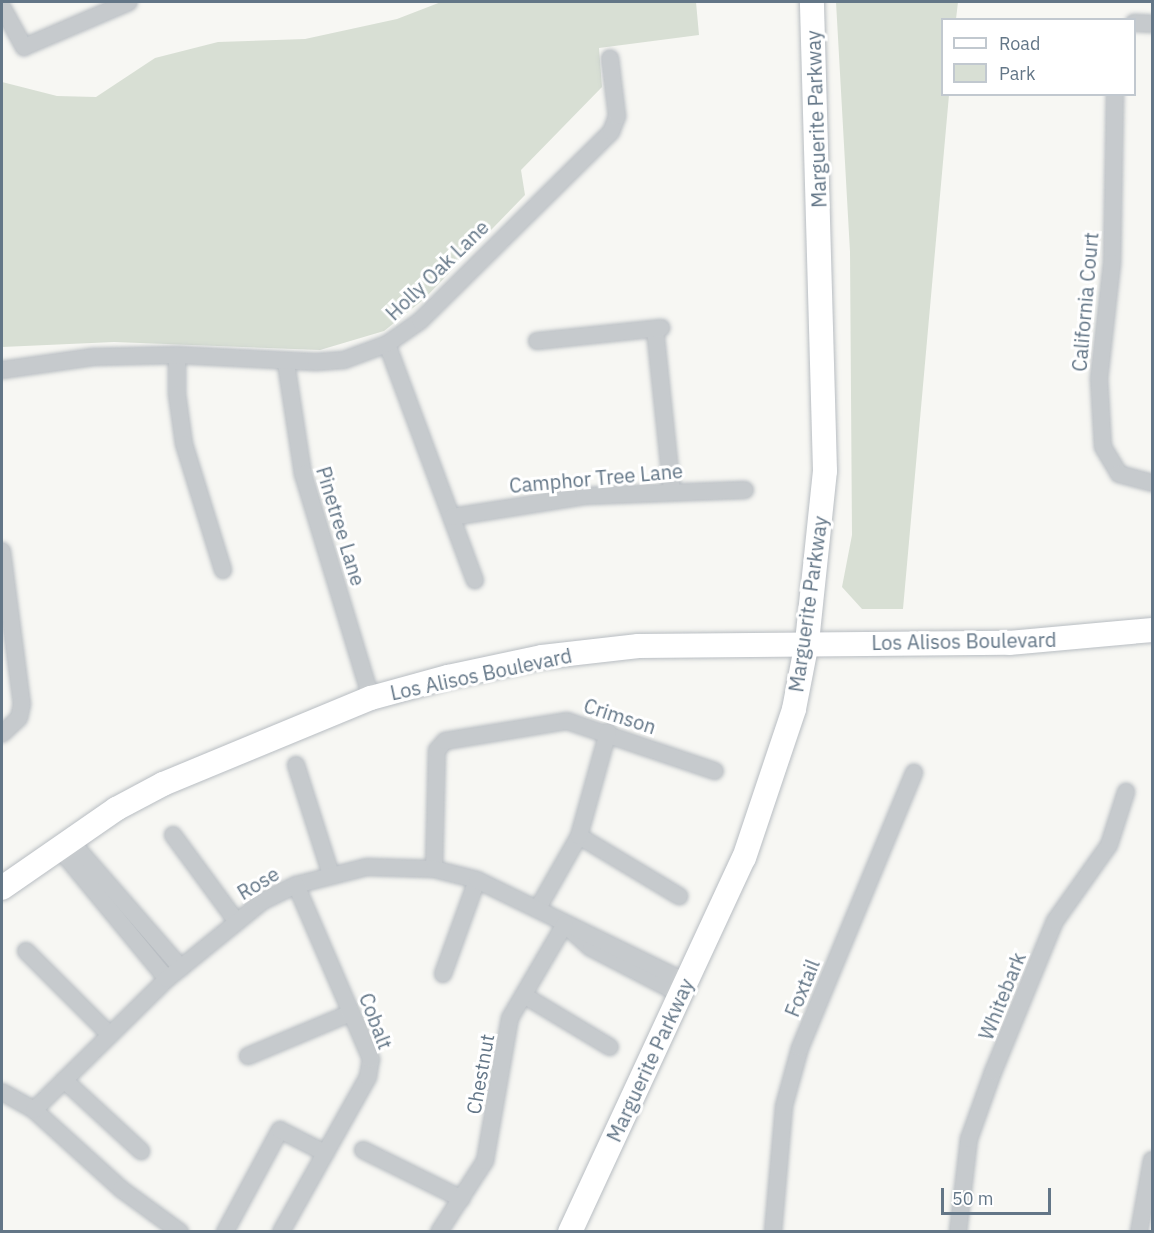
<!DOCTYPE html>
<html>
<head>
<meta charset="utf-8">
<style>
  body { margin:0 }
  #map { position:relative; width:1154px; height:1233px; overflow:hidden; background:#f7f7f3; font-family:"IBM Plex Sans",sans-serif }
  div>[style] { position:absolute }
  .green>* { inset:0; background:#d8dfd4 }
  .roads { filter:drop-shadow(0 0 2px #b8bdc2) drop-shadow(0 0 2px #b8bdc2) }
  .minor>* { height:16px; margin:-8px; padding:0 8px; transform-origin:8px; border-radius:8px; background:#c6cacd }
  .secondary>* { height:24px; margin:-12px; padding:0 12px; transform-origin:12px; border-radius:12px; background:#fff }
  span { translate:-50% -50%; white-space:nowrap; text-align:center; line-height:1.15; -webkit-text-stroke:6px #fff; paint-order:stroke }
  .street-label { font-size:20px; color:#637687 }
  .frame { position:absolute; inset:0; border:3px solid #637687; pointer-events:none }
  .legend { position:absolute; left:941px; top:18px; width:195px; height:78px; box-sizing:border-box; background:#fff; border:2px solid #c1c8cf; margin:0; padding:8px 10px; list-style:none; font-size:18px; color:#637687 }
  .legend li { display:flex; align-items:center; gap:12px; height:30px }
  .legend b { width:30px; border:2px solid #c1c8cf }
  .scale { position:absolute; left:941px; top:1188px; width:110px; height:27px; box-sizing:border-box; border:3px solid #637687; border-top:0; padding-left:8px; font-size:18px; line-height:21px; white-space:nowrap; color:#637687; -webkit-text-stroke:4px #fff; paint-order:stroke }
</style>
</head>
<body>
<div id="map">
  <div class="green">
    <i style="clip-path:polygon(441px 2px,696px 2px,699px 35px,599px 48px,602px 87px,521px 170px,525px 195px,423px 300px,384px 331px,320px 350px,114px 342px,2px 347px,2px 82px,57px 96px,96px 97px,155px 58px,218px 42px,305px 39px,397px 19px)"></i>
    <i style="clip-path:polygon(836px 2px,958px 2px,956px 19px,942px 20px,942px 94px,949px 95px,903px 609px,862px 609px,842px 587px,852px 535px,850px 252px)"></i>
  </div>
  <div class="roads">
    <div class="minor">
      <i style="left:2px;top:7px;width:46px;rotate:61.2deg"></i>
      <i style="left:24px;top:47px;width:114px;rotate:-23.2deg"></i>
      <i style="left:1134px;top:23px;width:18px;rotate:3deg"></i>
      <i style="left:1115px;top:94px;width:169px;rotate:91deg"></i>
      <i style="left:1112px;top:263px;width:116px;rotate:96.4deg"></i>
      <i style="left:1099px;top:378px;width:69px;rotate:86.7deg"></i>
      <i style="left:1103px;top:447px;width:31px;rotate:59deg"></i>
      <i style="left:1119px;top:474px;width:34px;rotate:15deg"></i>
      <i style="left:655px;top:329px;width:163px;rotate:84deg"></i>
      <i style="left:537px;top:341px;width:125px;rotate:-6deg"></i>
      <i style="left:387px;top:344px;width:252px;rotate:69.6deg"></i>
      <i style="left:177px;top:355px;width:39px;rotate:90deg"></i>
      <i style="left:177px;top:394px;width:50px;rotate:82deg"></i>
      <i style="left:184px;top:444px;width:132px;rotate:72.8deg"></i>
      <i style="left:286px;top:363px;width:112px;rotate:81.3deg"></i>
      <i style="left:303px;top:474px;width:234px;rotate:73.1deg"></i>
      <i style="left:2px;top:370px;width:92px;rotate:-8.1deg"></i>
      <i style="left:93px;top:357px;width:84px;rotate:-1.4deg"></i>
      <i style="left:177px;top:355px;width:139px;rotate:2.9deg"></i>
      <i style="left:316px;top:362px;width:28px;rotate:-4deg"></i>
      <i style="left:344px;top:360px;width:46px;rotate:-20.4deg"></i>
      <i style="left:387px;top:344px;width:40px;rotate:-34.9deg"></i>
      <i style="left:420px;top:321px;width:269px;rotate:-44.7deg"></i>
      <i style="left:611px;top:132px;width:17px;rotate:-69deg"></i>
      <i style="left:617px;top:116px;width:58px;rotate:-96.9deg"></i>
      <i style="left:452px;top:517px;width:134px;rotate:-9deg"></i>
      <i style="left:584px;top:496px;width:161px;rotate:-2.1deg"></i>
      <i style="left:2px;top:551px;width:154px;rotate:82.6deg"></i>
      <i style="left:22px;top:704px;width:14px;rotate:102deg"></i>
      <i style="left:19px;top:718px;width:23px;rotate:137deg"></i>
      <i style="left:296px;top:765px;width:115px;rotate:72.3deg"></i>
      <i style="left:173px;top:835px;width:108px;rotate:53.7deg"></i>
      <i style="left:579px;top:836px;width:117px;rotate:31deg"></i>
      <i style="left:69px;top:839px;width:171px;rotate:49deg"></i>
      <i style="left:58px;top:847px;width:171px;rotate:50.5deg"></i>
      <i style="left:434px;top:869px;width:119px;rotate:-88.6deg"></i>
      <i style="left:437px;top:750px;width:12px;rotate:-48deg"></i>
      <i style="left:445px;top:741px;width:124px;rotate:-9.3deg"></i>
      <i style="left:567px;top:721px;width:156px;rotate:18.7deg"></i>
      <i style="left:538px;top:908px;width:83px;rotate:-60.3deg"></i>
      <i style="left:579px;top:836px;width:108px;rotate:-74.4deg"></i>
      <i style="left:572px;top:931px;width:25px;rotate:42deg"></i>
      <i style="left:591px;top:948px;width:100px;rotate:27.3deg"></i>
      <i style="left:26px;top:951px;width:119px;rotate:45deg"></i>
      <i style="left:443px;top:974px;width:100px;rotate:-70.1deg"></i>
      <i style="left:525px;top:996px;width:99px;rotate:31deg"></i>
      <i style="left:248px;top:1056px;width:112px;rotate:-22.7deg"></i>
      <i style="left:64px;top:1080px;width:105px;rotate:42.7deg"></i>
      <i style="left:2px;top:1092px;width:37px;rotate:29deg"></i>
      <i style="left:34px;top:1110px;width:118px;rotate:42.2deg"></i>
      <i style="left:121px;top:1189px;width:73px;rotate:36.1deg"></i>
      <i style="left:34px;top:1110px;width:187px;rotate:-44.6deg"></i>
      <i style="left:167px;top:979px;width:124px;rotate:-39.1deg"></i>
      <i style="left:263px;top:901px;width:37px;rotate:-26deg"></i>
      <i style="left:296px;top:885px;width:73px;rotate:-14.2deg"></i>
      <i style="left:367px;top:867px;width:67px;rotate:1.7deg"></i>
      <i style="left:434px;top:869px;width:44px;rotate:14.3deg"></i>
      <i style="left:477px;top:880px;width:233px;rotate:26deg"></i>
      <i style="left:363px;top:1150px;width:110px;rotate:26.3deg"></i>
      <i style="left:225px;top:1232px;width:116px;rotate:-61.7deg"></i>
      <i style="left:280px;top:1130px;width:51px;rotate:27.1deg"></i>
      <i style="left:281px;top:1232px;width:178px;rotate:-60.7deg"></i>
      <i style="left:368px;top:1077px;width:18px;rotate:-81deg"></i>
      <i style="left:371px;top:1059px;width:189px;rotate:-113.3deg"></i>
      <i style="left:439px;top:1232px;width:85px;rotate:-57.1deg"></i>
      <i style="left:485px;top:1161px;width:145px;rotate:-80.1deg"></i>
      <i style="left:510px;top:1018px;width:109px;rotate:-59.7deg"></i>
      <i style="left:773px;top:1232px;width:126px;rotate:-85deg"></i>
      <i style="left:784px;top:1106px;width:60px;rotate:-74.6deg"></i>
      <i style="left:800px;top:1048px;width:298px;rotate:-67.5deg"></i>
      <i style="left:958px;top:1232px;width:94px;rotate:-83.3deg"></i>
      <i style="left:969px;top:1139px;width:71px;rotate:-70.3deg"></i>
      <i style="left:993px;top:1072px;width:163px;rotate:-67.7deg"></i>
      <i style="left:1055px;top:921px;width:93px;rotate:-54.6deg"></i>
      <i style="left:1109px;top:845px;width:56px;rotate:-72.2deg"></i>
      <i style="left:1139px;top:1232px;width:73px;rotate:-79.8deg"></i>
    </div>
    <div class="secondary">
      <i style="left:2px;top:888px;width:139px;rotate:-34.7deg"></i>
      <i style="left:116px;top:809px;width:53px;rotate:-28deg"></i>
      <i style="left:163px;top:784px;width:225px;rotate:-22.5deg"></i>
      <i style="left:371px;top:698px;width:80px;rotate:-15.3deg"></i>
      <i style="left:448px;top:677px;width:96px;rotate:-12deg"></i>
      <i style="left:542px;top:657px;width:97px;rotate:-6.5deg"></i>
      <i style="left:638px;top:646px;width:371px;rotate:-0.5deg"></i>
      <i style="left:1009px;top:643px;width:144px;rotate:-5.2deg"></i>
      <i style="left:570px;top:1232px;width:412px;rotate:-65.1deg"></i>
      <i style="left:744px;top:858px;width:157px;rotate:-71.4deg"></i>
      <i style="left:794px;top:709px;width:68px;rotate:-79deg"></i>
      <i style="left:807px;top:642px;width:172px;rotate:-84deg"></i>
      <i style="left:825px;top:471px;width:469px;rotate:-91.6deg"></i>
    </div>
  </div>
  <div class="street-label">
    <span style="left:816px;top:119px;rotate:-92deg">Marguerite Parkway</span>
    <span style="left:437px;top:270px;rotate:-44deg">Holly Oak Lane</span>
    <span style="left:1085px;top:302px;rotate:-85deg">California Court</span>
    <span style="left:596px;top:478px;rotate:-5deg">Camphor Tree Lane</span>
    <span style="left:341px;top:526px;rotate:73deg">Pinetree Lane</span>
    <span style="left:808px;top:604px;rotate:-82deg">Marguerite Parkway</span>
    <span style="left:964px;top:641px;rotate:-1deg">Los Alisos Boulevard</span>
    <span style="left:481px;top:674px;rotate:-12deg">Los Alisos Boulevard</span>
    <span style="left:620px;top:716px;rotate:18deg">Crimson</span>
    <span style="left:258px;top:883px;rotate:-31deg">Rose</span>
    <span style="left:802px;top:988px;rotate:-68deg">Foxtail</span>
    <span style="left:1002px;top:996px;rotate:-68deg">Whitebark</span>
    <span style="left:376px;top:1021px;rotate:69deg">Cobalt</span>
    <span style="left:650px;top:1060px;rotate:-65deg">Marguerite Parkway</span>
    <span style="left:480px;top:1074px;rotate:-80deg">Chestnut</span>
  </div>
  <div class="frame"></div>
  <ul class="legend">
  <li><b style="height:8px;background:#fff"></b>Road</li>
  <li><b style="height:16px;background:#d8dfd4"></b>Park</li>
  </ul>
  <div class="scale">50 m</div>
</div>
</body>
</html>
